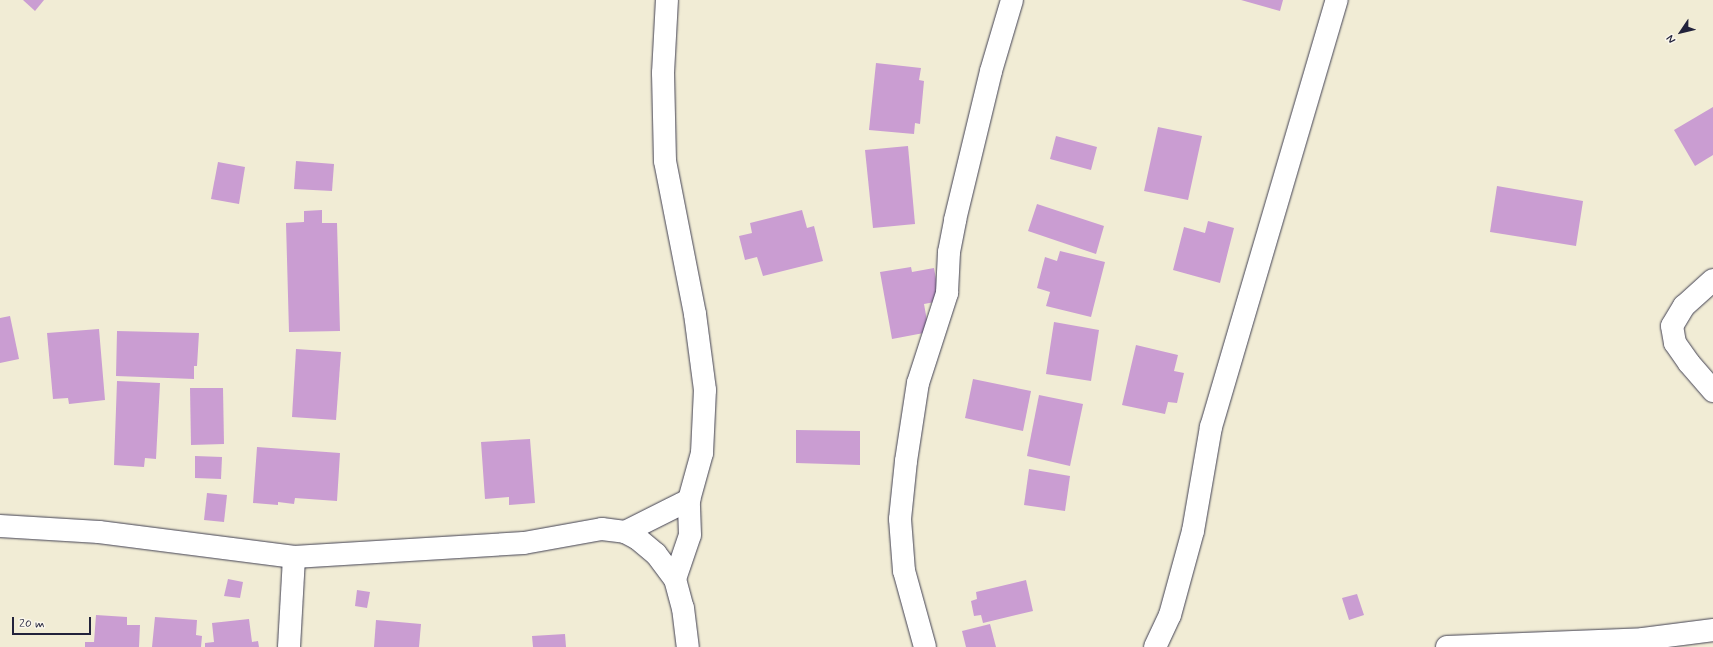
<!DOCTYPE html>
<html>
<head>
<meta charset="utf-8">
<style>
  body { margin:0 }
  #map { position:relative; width:1713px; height:647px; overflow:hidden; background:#f1ecd5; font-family:Mynerve,sans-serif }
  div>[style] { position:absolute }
  .building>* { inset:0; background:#ca9dd2 }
  .roads { filter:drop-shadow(0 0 1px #414052) drop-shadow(0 0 1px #414052) }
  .minor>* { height:22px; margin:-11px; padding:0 11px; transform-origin:11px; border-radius:11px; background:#fff }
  span { translate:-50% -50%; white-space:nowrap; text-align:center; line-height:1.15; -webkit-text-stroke:3px #fbf7ec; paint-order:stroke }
  .north { position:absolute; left:1661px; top:12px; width:40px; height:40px; -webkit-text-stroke:3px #fbf7ec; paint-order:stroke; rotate:235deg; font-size:11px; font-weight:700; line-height:16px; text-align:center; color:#22223b }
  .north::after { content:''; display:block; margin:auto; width:14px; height:18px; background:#22223b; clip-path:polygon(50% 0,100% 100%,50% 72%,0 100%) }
  .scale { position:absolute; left:12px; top:617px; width:79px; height:18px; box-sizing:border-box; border:2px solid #22223b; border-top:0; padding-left:5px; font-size:12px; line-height:14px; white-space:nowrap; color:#22223b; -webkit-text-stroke:3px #fbf7ec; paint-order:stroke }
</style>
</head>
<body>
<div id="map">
  <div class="building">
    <i style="clip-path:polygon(23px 0,44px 0,35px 11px)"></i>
    <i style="clip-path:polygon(1241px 0,1283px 0,1280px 11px)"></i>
    <i style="clip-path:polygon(876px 63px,921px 68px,919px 80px,924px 81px,920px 124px,915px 123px,914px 134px,869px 130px)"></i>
    <i style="clip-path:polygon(1713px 107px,1713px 155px,1695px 166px,1674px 130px)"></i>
    <i style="clip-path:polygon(1158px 127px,1202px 136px,1188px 200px,1144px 191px)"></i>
    <i style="clip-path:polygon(1056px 136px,1097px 147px,1091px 170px,1050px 159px)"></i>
    <i style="clip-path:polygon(908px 146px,915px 224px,873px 228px,865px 150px)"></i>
    <i style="clip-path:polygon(296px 161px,334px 164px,332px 191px,294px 189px)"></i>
    <i style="clip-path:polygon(218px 162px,245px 167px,239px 204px,211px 199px)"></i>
    <i style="clip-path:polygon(1497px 186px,1583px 201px,1576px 246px,1490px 232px)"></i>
    <i style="clip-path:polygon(1037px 204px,1104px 226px,1096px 254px,1028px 231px)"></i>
    <i style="clip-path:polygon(322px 210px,322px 223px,337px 223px,340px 331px,289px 332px,286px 223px,304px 222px,304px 211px)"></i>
    <i style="clip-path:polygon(802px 210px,807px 228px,814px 226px,823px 261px,763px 276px,757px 257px,745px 260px,739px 236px,752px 233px,750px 223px)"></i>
    <i style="clip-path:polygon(1208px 221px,1234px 228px,1220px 283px,1173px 270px,1184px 227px,1205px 233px)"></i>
    <i style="clip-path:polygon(1060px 251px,1105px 262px,1091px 317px,1046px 306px,1050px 292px,1037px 288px,1045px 257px,1057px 261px)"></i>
    <i style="clip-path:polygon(911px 267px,912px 272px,934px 268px,940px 301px,924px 304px,929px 332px,892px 339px,880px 272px)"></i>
    <i style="clip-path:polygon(10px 316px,19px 359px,0 363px,0 318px)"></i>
    <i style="clip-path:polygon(1054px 322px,1099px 330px,1091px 381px,1046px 374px)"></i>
    <i style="clip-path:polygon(99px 329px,105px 400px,69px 404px,68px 398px,53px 399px,47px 333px)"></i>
    <i style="clip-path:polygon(117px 331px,199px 333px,197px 366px,194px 366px,194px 379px,116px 376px)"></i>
    <i style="clip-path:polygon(1136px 345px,1178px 355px,1174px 371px,1184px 373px,1177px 403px,1168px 402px,1165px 414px,1122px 405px)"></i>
    <i style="clip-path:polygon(296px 349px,341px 352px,336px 420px,292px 417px)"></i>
    <i style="clip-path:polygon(973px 379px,1031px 391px,1023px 431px,965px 418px)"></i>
    <i style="clip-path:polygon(117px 381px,160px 383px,156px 459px,145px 458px,144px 467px,114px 465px)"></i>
    <i style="clip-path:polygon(190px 388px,223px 388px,224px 444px,191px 445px)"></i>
    <i style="clip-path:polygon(1039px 395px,1083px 404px,1070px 466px,1027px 456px)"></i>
    <i style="clip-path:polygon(796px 430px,860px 431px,860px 465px,796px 463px)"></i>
    <i style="clip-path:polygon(530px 439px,535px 503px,509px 505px,509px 497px,485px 499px,481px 442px)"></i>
    <i style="clip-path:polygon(257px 447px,340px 453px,337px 501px,295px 498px,294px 504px,278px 502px,278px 505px,253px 503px)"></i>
    <i style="clip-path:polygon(195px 456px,222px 457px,221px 479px,195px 478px)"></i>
    <i style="clip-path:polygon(1029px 469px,1070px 476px,1065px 511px,1024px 505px)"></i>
    <i style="clip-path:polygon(207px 493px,227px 495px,224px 522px,204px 520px)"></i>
    <i style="clip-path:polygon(228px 579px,243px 582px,240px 598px,224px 596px)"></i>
    <i style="clip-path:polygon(1026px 580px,1033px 611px,983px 623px,981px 615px,974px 616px,971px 601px,977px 599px,976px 592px)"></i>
    <i style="clip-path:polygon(357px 590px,370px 592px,367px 608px,355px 606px)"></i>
    <i style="clip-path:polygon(1357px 594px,1364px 615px,1349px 620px,1342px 598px)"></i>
    <i style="clip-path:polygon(96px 615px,127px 617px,127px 625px,140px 625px,139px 647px,85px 647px,85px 642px,94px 642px)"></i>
    <i style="clip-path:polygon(155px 617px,197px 620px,196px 635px,202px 636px,201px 647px,152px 647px)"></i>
    <i style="clip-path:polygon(249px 619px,252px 642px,258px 641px,259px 647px,205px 647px,205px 643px,214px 642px,212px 623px)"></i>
    <i style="clip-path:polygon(376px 620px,421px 624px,419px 647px,374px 647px)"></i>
    <i style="clip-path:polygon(990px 624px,996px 647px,966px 647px,962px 631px)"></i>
    <i style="clip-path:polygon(565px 634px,566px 647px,533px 647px,532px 636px)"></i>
  </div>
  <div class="roads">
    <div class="minor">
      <i style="left:1713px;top:280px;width:39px;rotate:138deg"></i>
      <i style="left:1684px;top:306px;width:23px;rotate:121deg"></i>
      <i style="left:1672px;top:326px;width:17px;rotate:80deg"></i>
      <i style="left:1675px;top:343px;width:24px;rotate:55deg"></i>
      <i style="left:1689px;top:363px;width:37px;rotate:49deg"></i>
      <i style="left:0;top:526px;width:99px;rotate:3.5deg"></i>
      <i style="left:99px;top:532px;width:197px;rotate:7.3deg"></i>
      <i style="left:294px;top:557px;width:230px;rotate:-3.5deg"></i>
      <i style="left:524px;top:543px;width:79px;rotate:-10.2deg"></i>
      <i style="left:602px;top:529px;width:23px;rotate:7deg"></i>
      <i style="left:625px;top:532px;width:15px;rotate:28deg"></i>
      <i style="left:638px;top:539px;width:23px;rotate:40deg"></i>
      <i style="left:656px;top:554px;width:31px;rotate:53deg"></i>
      <i style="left:675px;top:579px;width:30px;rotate:75deg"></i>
      <i style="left:683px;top:608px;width:39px;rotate:83deg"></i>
      <i style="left:625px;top:532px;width:72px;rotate:-26.6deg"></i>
      <i style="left:689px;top:500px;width:49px;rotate:-74.5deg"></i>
      <i style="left:702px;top:453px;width:63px;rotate:-87.3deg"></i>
      <i style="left:705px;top:390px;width:77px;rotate:-97.5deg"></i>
      <i style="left:695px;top:314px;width:156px;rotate:-101.1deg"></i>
      <i style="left:665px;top:161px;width:88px;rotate:-91.3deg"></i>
      <i style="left:663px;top:73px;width:73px;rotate:-86.9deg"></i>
      <i style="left:675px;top:579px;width:46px;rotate:-71.2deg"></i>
      <i style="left:690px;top:535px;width:35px;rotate:-92deg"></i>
      <i style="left:289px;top:647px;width:90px;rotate:-86.8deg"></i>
      <i style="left:925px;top:647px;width:79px;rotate:-105.4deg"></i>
      <i style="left:904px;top:571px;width:52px;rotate:-94.4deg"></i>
      <i style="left:900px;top:519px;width:58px;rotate:-84.1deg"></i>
      <i style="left:906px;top:461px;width:79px;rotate:-81.3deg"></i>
      <i style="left:918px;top:383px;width:95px;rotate:-72.1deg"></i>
      <i style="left:947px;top:293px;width:41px;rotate:-87.2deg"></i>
      <i style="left:949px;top:252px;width:33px;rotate:-79deg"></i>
      <i style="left:955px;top:220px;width:153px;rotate:-76.4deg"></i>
      <i style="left:991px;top:71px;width:74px;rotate:-73.5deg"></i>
      <i style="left:1155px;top:647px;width:35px;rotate:-65deg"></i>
      <i style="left:1170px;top:615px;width:87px;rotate:-74.7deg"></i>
      <i style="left:1193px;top:531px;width:106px;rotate:-80.2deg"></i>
      <i style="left:1211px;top:427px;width:445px;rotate:-73.6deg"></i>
      <i style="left:1447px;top:647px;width:196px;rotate:-2.3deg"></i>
      <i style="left:1643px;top:639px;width:71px;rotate:-7.3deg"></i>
    </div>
  </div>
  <div class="north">N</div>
  <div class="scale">20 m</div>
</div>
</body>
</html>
